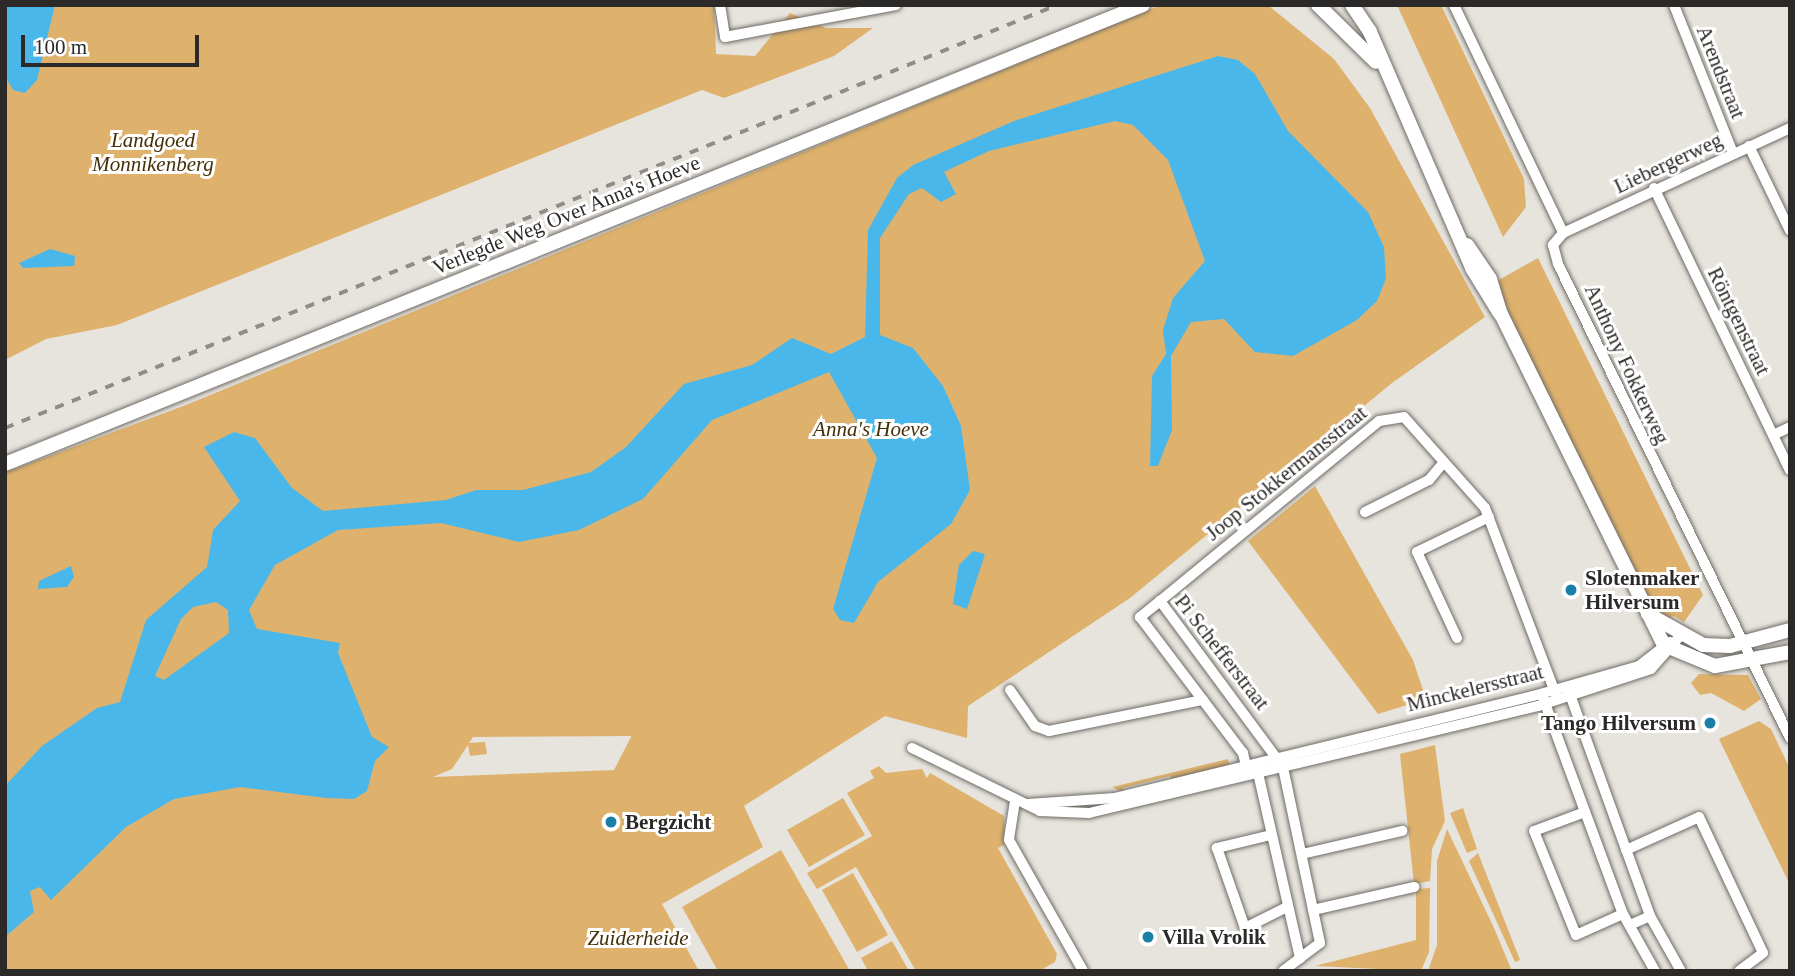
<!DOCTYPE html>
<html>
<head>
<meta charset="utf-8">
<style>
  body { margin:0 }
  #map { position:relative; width:1795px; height:976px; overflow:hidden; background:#e7e3dd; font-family:"Times New Roman",serif }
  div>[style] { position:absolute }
  .green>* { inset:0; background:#deb26d }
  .water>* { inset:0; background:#4ab7ea }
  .roads { filter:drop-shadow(0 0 2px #6f6b66) drop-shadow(0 0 2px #6f6b66) }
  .street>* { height:10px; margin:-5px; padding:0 5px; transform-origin:5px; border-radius:5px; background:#fff }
  .secondary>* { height:14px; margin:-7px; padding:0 7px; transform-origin:7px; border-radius:7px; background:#fff }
  .rail>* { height:3.5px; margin-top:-1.75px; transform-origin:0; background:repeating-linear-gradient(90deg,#908d89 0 9px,transparent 0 18px) }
  .dots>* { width:19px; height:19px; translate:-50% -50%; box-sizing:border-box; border:4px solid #fff; border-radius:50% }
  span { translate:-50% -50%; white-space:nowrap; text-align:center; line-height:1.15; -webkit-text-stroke:6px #fff; paint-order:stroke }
  .street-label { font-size:21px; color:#2c2a28 }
  .park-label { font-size:21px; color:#453008; font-style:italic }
  .poi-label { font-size:21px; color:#2c2a28; font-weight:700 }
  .left { translate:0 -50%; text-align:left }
  .right { translate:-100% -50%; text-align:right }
  .frame { position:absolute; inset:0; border:7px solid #2c2a28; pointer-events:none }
  .scale { position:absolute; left:21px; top:35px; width:178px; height:32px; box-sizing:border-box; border:4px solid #2c2a28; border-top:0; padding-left:9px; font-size:21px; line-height:24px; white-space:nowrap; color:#2c2a28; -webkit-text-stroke:5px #fff; paint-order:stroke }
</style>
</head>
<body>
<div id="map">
  <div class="green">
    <i style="clip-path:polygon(5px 5px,714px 5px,716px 54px,755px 56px,790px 13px,826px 28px,873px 28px,834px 56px,724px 98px,702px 90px,117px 325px,46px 339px,5px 360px)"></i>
    <i style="clip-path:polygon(evenodd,1161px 5px,1268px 5px,1334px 59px,1370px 108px,1485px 317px,1392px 383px,1130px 598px,968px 706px,967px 738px,885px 716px,744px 806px,763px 847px,662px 904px,699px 971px,5px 971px,5px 454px,12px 470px,186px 405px,1161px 5px,473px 737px,631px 736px,631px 737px,614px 770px,433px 777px,452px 769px,468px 745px,470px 756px,487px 754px,485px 742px,469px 743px,473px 737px)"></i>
    <i style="clip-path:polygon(1397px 5px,1441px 5px,1524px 179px,1526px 207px,1503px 237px)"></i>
    <i style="clip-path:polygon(1538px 258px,1703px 595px,1684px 622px,1674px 616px,1664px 620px,1655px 611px,1510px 317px,1497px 281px)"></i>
    <i style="clip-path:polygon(1315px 486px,1413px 660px,1426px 699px,1378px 714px,1248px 541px)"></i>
    <i style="clip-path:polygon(1699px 674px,1748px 675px,1761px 699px,1744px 711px,1711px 693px,1700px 695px,1691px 683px)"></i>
    <i style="clip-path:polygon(1759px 721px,1771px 729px,1790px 769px,1790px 885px,1719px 739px)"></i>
    <i style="clip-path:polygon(1435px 745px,1445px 821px,1432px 849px,1430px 881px,1414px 884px,1400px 754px)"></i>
    <i style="clip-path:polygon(1228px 759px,1230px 767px,1172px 781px,1170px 776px,1123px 788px,1124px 793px,1112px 787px)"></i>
    <i style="clip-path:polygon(879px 766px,886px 773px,922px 769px,927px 778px,930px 773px,1004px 816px,1005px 844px,998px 848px,1057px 954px,1055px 962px,1039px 971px,916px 971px,856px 867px,817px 889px,807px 873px,872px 836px,847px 793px,874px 778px,870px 771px)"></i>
    <i style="clip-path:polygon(843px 798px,865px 835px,809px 867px,787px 830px)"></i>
    <i style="clip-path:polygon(1463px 808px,1477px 849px,1467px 853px,1450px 813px)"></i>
    <i style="clip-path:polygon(1447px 829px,1494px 928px,1512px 971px,1428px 971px,1437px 945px,1437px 861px)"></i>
    <i style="clip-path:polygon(781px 850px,850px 971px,718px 971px,682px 907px)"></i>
    <i style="clip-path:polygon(1478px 853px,1520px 960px,1515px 962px,1469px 861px)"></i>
    <i style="clip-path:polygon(853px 873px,888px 935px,857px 952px,822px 890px)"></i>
    <i style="clip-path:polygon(1430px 888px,1429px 952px,1421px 971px,1315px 966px,1416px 940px,1416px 889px)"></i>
    <i style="clip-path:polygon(892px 941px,909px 971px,868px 971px,861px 958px)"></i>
  </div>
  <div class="water">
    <i style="clip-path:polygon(5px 5px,55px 5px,37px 80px,25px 93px,13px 90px,5px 76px)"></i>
    <i style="clip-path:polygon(evenodd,1218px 56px,1238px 60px,1255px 74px,1288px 131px,1368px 212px,1384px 247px,1386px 278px,1377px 301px,1357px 320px,1293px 356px,1255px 352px,1224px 319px,1191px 322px,1171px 356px,1172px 430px,1158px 466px,1150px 466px,1152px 376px,1166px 354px,1163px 330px,1173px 298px,1205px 261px,1168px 160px,1133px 125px,1115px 121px,989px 151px,944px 172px,956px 194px,941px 202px,922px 188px,909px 194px,880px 238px,880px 335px,913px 348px,943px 386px,961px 426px,970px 490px,951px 524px,878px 582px,854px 623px,840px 620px,833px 609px,877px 458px,829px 372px,712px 420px,643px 499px,579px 530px,519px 542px,441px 523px,338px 530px,275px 565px,249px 610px,257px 629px,340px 643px,338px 653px,372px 737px,389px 747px,375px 761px,367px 791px,354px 799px,326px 798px,240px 787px,174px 799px,126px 827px,51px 900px,40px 887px,30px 891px,34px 912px,5px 937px,5px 786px,42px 746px,97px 708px,120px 702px,146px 620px,207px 567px,213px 530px,240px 501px,204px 447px,234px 432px,255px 438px,292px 488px,323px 511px,446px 500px,476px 490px,523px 490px,591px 472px,626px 447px,684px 384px,752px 365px,792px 338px,831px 354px,865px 337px,868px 230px,897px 178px,913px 165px,1014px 121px,1218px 56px,216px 602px,228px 610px,229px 633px,164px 680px,155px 676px,181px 619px,193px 607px,216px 602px)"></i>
    <i style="clip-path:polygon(50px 249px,75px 256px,74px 266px,23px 268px,19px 263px)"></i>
    <i style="clip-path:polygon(973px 551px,985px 554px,967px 609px,953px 604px,959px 565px)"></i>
    <i style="clip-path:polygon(71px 566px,74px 577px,67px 587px,38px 589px,39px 581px)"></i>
  </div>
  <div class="roads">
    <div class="street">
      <i style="left:720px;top:5px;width:32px;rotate:81deg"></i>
      <i style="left:725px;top:37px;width:174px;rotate:-10.6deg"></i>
      <i style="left:1454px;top:5px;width:253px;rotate:64.4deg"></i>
      <i style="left:1563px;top:233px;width:16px;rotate:130deg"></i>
      <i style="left:1553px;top:245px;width:20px;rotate:75deg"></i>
      <i style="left:1558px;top:264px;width:528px;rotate:63.92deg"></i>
      <i style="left:1674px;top:5px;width:159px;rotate:68.3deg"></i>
      <i style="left:1749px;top:146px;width:94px;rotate:64.2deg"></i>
      <i style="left:1654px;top:188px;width:313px;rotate:64.3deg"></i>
      <i style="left:1563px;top:233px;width:250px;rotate:-24.8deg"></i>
      <i style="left:1773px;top:435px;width:19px;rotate:-25deg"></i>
      <i style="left:1365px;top:512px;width:72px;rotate:-26.6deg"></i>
      <i style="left:1429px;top:480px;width:23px;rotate:-50deg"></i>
      <i style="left:1160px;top:601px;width:283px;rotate:-39.4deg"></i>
      <i style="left:1379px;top:421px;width:25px;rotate:-9deg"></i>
      <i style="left:1404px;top:417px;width:122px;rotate:48.3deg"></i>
      <i style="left:1485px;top:508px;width:200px;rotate:69.2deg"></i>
      <i style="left:1457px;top:638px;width:95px;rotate:-114.9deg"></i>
      <i style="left:1417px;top:552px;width:80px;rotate:-25.9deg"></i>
      <i style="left:1568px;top:689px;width:241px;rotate:70.1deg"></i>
      <i style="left:1650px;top:916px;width:63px;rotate:60.6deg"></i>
      <i style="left:1010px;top:690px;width:44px;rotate:55.2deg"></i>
      <i style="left:1035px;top:726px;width:15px;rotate:20deg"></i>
      <i style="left:1049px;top:731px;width:157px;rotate:-11.4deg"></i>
      <i style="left:1543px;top:698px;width:230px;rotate:69.7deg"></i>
      <i style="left:1623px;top:914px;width:65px;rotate:60.7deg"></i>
      <i style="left:912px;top:748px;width:143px;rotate:26.2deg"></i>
      <i style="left:1040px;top:811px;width:49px;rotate:2.3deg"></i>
      <i style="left:1089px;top:813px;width:462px;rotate:-13.4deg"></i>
      <i style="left:1538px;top:706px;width:119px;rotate:-18.1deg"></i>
      <i style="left:1651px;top:669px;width:44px;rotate:-48.7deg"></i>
      <i style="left:1015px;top:801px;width:39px;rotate:99deg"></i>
      <i style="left:1009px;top:840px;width:150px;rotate:60.5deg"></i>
      <i style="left:1028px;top:804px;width:87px;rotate:-3.9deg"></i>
      <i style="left:1115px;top:798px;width:430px;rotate:-13.7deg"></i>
      <i style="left:1533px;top:696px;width:110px;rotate:-15.8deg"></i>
      <i style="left:1639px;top:666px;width:39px;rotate:-38deg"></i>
      <i style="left:1585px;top:812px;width:54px;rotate:159.6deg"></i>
      <i style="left:1534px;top:831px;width:112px;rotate:68deg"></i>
      <i style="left:1576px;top:935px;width:51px;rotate:-24.1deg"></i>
      <i style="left:1271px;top:835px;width:56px;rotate:166.5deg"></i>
      <i style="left:1217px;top:848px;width:85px;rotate:70.7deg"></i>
      <i style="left:1245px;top:928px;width:47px;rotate:-26.6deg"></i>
      <i style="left:1626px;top:850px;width:80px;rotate:-24.3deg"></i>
      <i style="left:1699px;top:817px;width:150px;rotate:64.8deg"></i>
      <i style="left:1763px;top:953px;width:30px;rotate:143deg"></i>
      <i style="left:1302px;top:854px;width:103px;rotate:-13deg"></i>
      <i style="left:1313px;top:910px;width:104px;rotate:-12.8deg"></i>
      <i style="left:1630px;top:925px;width:22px;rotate:-24deg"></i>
      <i style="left:1283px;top:971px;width:21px;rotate:-37deg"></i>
      <i style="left:1300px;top:958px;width:25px;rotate:-37deg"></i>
      <i style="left:1320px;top:943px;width:180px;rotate:-101.9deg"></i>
      <i style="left:1283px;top:767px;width:207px;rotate:-126.5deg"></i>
      <i style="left:1160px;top:601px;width:26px;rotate:141deg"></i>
      <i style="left:1140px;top:617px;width:171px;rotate:52.9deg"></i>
      <i style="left:1243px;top:753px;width:13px;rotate:77deg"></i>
      <i style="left:1246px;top:766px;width:14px;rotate:30deg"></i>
      <i style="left:1258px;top:773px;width:190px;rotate:77.2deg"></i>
    </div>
    <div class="secondary">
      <i style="left:1318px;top:5px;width:81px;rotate:44.5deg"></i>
      <i style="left:1352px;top:5px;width:32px;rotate:56deg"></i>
      <i style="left:1370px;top:32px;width:257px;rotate:66.6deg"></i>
      <i style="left:1472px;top:268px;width:52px;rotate:58.5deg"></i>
      <i style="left:1467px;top:245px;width:41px;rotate:55.9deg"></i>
      <i style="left:1490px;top:279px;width:37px;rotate:73deg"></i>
      <i style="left:1501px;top:314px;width:369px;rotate:63.8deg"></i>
      <i style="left:1664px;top:645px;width:55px;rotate:22.4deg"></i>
      <i style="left:1715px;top:666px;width:76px;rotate:-10.6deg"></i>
      <i style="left:5px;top:464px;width:1227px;rotate:-21.97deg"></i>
      <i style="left:1648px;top:614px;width:63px;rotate:29.4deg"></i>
      <i style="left:1703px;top:645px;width:27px;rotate:2deg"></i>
      <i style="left:1730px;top:646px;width:62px;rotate:-14.9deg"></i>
    </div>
  </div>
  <div class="rail">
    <i style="left:5px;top:428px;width:1134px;rotate:-21.9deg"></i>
  </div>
  <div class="dots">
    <i style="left:1571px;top:590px;background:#197fa9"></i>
    <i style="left:1710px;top:723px;background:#197fa9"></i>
    <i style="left:611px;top:822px;background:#197fa9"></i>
    <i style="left:1148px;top:937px;background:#197fa9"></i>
  </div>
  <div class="street-label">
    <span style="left:1721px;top:72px;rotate:68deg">Arendstraat</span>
    <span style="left:1668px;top:163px;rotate:-25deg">Liebergerweg</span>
    <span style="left:566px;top:215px;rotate:-22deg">Verlegde Weg Over Anna's Hoeve</span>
    <span style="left:1739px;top:321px;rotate:64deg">Röntgenstraat</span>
    <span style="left:1627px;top:364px;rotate:65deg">Anthony Fokkerweg</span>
    <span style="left:1286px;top:473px;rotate:-39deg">Joop Stokkermansstraat</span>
    <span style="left:1222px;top:652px;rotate:52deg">Pi Schefferstraat</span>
    <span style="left:1475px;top:688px;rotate:-14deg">Minckelersstraat</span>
  </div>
  <div class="park-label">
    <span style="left:153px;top:152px">Landgoed<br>Monnikenberg</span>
    <span style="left:871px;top:429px">Anna's Hoeve</span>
    <span style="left:638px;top:938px">Zuiderheide</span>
  </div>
  <div class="poi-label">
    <span class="left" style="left:1585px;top:590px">Slotenmaker<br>Hilversum</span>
    <span class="right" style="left:1696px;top:723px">Tango Hilversum</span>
    <span class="left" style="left:625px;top:822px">Bergzicht</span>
    <span class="left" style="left:1162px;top:937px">Villa Vrolik</span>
  </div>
  <div class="frame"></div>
  <div class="scale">100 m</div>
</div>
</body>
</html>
